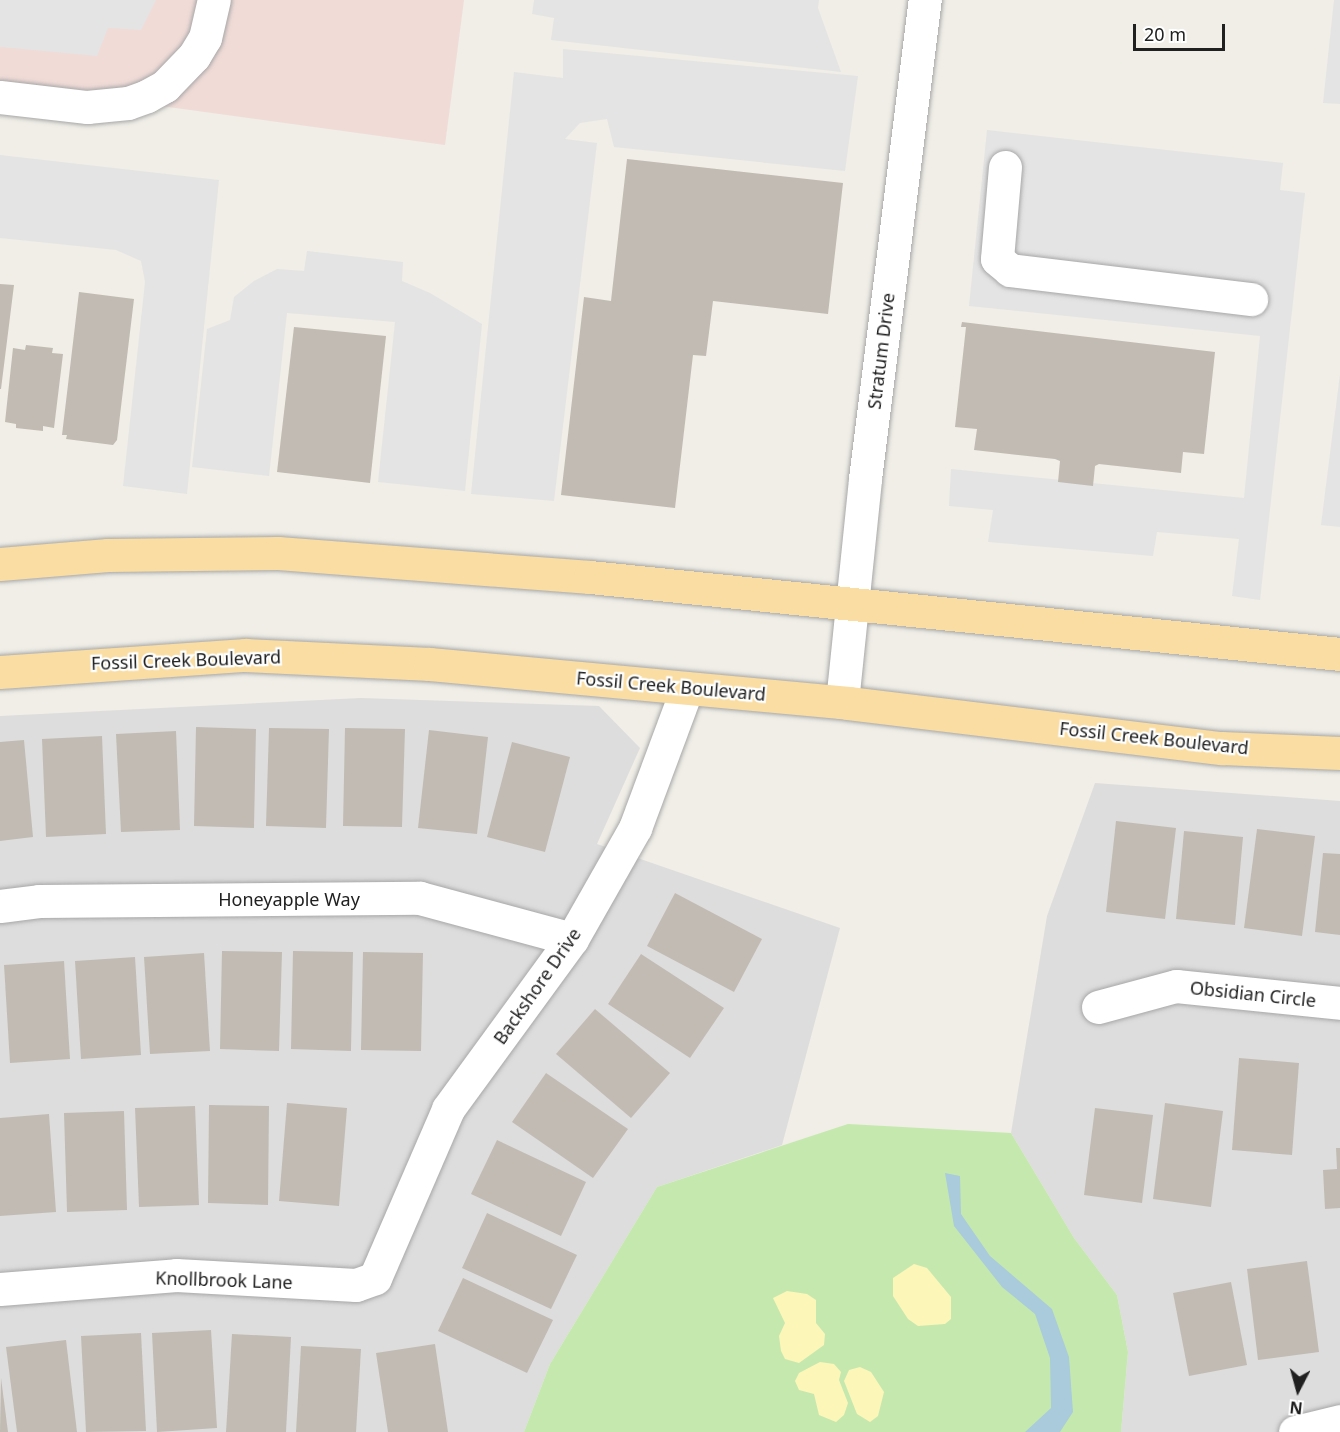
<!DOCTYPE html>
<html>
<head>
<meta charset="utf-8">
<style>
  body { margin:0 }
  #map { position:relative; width:1340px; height:1432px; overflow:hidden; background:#f0eee7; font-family:"Noto Sans",sans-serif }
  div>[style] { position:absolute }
  .residential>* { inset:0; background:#dedddd }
  .commercial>* { inset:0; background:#f0dbd7 }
  .grass>* { inset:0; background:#c5e8af }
  .sand>* { inset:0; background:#fdf6b9 }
  .parking>* { inset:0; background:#e4e4e4 }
  .water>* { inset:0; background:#a9cbdc }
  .building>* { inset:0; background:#c1bbb3 }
  .roads { filter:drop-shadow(0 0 2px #a7a7a7) drop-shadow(0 0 2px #a7a7a7) }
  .minor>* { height:33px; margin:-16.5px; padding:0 16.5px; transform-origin:16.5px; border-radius:16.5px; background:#fff }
  .major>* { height:33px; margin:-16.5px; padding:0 16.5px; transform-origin:16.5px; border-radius:16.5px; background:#f9dda3 }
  span { translate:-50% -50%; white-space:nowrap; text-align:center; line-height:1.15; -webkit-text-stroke:4.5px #fff; paint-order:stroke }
  .street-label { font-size:18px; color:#202020 }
  .north { position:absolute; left:1268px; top:1360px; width:60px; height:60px; -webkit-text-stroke:4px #fff; paint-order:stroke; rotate:186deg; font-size:16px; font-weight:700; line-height:24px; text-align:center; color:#202020 }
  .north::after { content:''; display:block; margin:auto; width:21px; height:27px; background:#202020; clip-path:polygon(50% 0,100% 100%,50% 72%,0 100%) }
  .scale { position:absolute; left:1133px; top:24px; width:92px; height:27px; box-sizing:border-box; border:3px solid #202020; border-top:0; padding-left:8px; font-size:18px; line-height:21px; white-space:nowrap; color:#202020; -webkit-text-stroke:4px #fff; paint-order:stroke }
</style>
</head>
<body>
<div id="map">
  <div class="residential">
    <i style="clip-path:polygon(361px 698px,599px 706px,640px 748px,597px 844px,840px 928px,782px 1145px,657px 1187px,550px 1364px,524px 1432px,0 1432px,0 716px)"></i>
    <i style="clip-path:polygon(1095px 783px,1340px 801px,1340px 1432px,1121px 1432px,1128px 1352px,1117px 1295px,1074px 1238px,1011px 1133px,1047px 916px)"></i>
  </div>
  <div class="commercial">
    <i style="clip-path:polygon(0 0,464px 0,445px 145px,0 84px)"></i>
  </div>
  <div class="grass">
    <i style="clip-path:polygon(848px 1124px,1011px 1133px,1074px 1238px,1117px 1295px,1128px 1352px,1121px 1432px,524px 1432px,550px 1364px,657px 1187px)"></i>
  </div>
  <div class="sand">
    <i style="clip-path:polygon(914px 1264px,927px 1268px,951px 1297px,951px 1319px,945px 1324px,918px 1326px,908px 1319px,893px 1296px,893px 1278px)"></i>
    <i style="clip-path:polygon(787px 1291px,807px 1294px,816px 1300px,816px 1323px,825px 1334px,824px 1345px,799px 1363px,785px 1359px,781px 1351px,779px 1336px,785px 1323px,773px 1298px)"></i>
    <i style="clip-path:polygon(820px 1362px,834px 1364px,841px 1372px,839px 1380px,848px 1403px,844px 1415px,836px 1422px,819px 1415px,814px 1394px,799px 1390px,795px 1381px,799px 1373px)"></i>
    <i style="clip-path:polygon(860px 1367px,871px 1372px,884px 1392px,878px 1416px,870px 1422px,857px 1414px,844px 1381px,849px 1370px)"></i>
  </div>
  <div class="parking">
    <i style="clip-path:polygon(0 0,156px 0,141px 30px,108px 28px,97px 56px,0 47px)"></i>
    <i style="clip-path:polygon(534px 0,819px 0,818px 8px,841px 72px,551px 40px,554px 18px,532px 14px)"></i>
    <i style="clip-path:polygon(1334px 0,1340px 0,1340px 104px,1323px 103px)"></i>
    <i style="clip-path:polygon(563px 49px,858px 76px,845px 171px,614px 147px,607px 119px,580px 123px,565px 139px,597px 143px,554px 501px,471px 494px,514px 72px,563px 78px)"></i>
    <i style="clip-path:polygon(987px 130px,1283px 163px,1280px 190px,1305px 193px,1260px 600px,1232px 596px,1239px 539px,1157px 532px,1153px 556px,988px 542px,993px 510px,949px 506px,951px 469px,1244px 498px,1260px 336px,969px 306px)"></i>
    <i style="clip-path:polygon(0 155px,219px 180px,187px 494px,123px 486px,145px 282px,141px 261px,116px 250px,0 238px)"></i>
    <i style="clip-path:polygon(307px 251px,403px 262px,402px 281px,430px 293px,482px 324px,465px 491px,378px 482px,395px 322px,287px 313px,269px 476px,192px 467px,207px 329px,230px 320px,234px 297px,254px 281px,277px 269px,304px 271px)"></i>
    <i style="clip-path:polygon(1340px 374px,1340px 527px,1321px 525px)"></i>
  </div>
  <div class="water">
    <i style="clip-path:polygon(945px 1173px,960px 1176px,961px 1214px,990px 1256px,1052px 1309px,1069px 1357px,1073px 1412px,1060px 1432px,1025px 1432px,1051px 1408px,1050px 1358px,1035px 1314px,1002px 1287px,954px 1226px)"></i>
  </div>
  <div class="building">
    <i style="clip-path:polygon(627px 159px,843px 183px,828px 314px,713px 301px,706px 356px,693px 355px,675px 508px,561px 495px,584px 297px,611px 301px)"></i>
    <i style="clip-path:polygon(0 284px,14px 285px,1px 389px,0 389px)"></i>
    <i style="clip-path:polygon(79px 292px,134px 299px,117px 440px,113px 445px,66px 439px,67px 435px,62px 435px)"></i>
    <i style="clip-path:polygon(962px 322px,1215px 352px,1204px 454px,1183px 452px,1181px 473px,1099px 464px,1095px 466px,1093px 486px,1058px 482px,1060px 461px,1055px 459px,974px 450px,977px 429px,955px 427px,966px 327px,961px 327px)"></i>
    <i style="clip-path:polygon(294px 327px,386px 336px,370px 483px,277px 472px)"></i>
    <i style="clip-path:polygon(26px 345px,53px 348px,52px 353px,63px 354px,54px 428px,43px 426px,43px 431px,16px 428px,16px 424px,5px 422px,13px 348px,25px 350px)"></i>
    <i style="clip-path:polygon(196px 727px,256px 729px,254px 828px,194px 826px)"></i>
    <i style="clip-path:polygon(269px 728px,329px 729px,326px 828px,266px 826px)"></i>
    <i style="clip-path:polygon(345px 728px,405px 729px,402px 827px,343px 826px)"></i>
    <i style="clip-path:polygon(429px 730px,488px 737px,477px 834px,418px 828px)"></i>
    <i style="clip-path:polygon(176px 731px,180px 830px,121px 832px,116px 734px)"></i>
    <i style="clip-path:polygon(102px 736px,106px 834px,46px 837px,42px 739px)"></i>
    <i style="clip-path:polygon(24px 740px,33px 837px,0 841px,0 742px)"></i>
    <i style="clip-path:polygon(512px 742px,570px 757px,545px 852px,487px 837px)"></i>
    <i style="clip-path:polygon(1116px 821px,1176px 828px,1165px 919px,1106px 912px)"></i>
    <i style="clip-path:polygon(1257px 829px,1315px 836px,1302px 936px,1244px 928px)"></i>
    <i style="clip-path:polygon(1184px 831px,1243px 837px,1235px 925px,1176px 919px)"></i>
    <i style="clip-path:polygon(1323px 853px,1340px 854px,1340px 935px,1315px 932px)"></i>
    <i style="clip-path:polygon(675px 893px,762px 939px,734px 992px,647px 946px)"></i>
    <i style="clip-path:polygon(222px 951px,282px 952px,279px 1051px,220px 1049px)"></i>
    <i style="clip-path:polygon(293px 951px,353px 952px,351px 1051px,291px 1049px)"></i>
    <i style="clip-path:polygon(363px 952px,423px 953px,421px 1051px,361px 1050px)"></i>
    <i style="clip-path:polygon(204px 953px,210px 1051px,150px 1054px,144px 957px)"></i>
    <i style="clip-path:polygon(641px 954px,724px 1008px,690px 1058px,608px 1004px)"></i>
    <i style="clip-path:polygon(135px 957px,141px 1055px,81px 1059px,75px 961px)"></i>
    <i style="clip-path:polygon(64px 961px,70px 1059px,10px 1063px,4px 965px)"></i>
    <i style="clip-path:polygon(595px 1009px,670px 1073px,631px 1118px,556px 1054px)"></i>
    <i style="clip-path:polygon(1239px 1058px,1299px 1063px,1292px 1155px,1232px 1150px)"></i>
    <i style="clip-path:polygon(546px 1073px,628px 1129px,593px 1178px,512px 1122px)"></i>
    <i style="clip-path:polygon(287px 1103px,347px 1108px,339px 1206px,279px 1201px)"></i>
    <i style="clip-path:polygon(1165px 1103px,1223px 1111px,1211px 1207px,1153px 1199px)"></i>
    <i style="clip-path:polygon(209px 1105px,269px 1106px,268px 1205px,208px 1203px)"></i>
    <i style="clip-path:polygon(195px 1106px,199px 1205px,139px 1207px,135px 1108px)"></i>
    <i style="clip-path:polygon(1095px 1108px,1153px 1115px,1142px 1203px,1084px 1195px)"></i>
    <i style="clip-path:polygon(124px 1111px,127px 1210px,67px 1212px,64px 1113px)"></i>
    <i style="clip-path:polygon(49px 1114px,56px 1212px,0 1216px,0 1118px)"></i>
    <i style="clip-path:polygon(497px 1140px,586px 1182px,561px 1236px,471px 1194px)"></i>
    <i style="clip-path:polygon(1336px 1148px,1340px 1148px,1340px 1208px,1325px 1209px,1323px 1170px,1337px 1169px)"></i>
    <i style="clip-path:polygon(487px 1213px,577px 1255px,551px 1309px,462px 1268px)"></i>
    <i style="clip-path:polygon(1307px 1261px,1319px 1352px,1258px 1360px,1247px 1269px)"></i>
    <i style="clip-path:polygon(463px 1278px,553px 1320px,527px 1373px,438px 1331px)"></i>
    <i style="clip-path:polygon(1231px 1282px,1247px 1365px,1189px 1376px,1173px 1293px)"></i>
    <i style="clip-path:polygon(211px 1330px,217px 1428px,157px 1432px,152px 1333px)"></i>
    <i style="clip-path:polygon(141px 1333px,146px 1431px,86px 1432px,81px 1336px)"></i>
    <i style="clip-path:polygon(232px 1334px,291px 1337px,286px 1432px,226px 1432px)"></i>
    <i style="clip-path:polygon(66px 1340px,77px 1432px,17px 1432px,6px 1347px)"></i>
    <i style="clip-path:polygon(435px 1344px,448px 1432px,388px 1432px,376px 1353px)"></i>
    <i style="clip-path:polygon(301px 1346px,361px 1349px,356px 1432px,296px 1432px)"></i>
    <i style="clip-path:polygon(1px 1378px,8px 1432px,0 1432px)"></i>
  </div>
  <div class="roads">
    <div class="minor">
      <i style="left:0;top:97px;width:88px;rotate:6.6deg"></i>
      <i style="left:87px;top:107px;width:41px;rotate:-5.6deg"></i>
      <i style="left:128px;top:103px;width:20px;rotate:-20deg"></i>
      <i style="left:147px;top:96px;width:21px;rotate:-29deg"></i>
      <i style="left:165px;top:86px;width:42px;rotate:-46deg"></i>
      <i style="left:194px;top:56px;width:21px;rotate:-59deg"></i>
      <i style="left:205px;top:38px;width:39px;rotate:-77deg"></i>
      <i style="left:1005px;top:167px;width:92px;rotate:95deg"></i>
      <i style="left:997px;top:259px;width:17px;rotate:40deg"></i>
      <i style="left:1010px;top:270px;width:243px;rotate:6.9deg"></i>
      <i style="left:842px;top:702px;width:224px;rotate:-84.1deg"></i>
      <i style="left:865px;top:479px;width:483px;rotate:-82.9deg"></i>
      <i style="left:0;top:906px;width:39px;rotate:-7deg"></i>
      <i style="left:39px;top:901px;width:381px;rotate:-0.5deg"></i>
      <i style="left:420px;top:898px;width:157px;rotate:15.1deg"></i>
      <i style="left:1098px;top:1007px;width:81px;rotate:-15.1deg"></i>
      <i style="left:1176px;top:986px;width:165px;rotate:5.9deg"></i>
      <i style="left:0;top:1289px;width:177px;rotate:-4.5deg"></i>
      <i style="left:176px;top:1275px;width:180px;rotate:3.2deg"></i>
      <i style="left:356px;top:1285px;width:20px;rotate:-20deg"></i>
      <i style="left:375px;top:1278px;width:184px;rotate:-66.6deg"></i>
      <i style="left:448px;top:1109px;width:210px;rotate:-53.9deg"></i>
      <i style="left:572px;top:939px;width:128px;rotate:-60.4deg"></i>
      <i style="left:635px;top:828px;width:149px;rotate:-69.6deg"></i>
      <i style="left:1295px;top:1432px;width:46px;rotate:-13.7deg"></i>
    </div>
    <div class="major">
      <i style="left:0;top:564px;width:108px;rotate:-4.8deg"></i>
      <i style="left:108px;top:555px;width:170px;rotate:-0.7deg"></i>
      <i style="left:278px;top:553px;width:313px;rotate:4.4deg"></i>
      <i style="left:590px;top:577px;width:754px;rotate:5.86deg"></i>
      <i style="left:0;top:672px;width:246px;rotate:-4deg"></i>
      <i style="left:245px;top:655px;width:185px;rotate:2.8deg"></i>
      <i style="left:430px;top:664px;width:420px;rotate:5.3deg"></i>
      <i style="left:848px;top:703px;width:377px;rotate:6.9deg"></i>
      <i style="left:1222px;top:748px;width:118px;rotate:2.4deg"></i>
    </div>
  </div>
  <div class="street-label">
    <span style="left:881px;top:351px;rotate:-83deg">Stratum Drive</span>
    <span style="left:186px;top:660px;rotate:-2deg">Fossil Creek Boulevard</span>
    <span style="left:671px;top:686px;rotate:5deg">Fossil Creek Boulevard</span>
    <span style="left:1154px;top:738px;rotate:6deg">Fossil Creek Boulevard</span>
    <span style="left:289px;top:899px">Honeyapple Way</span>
    <span style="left:537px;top:986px;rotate:-55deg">Backshore Drive</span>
    <span style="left:1253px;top:994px;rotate:6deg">Obsidian Circle</span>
    <span style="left:224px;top:1280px;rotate:2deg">Knollbrook Lane</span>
  </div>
  <div class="north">N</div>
  <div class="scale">20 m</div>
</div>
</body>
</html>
